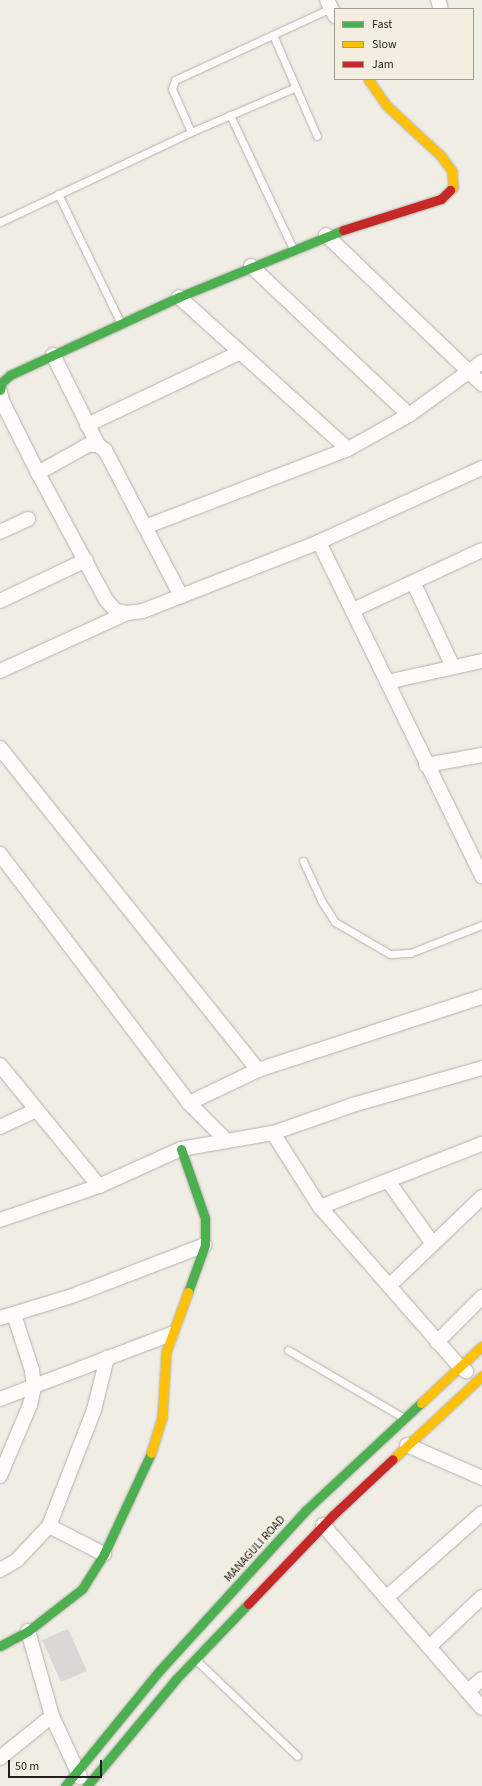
<!DOCTYPE html>
<html>
<head>
<meta charset="utf-8">
<style>
  body { margin:0 }
  #map { position:relative; width:482px; height:1786px; overflow:hidden; background:#f0ede5; font-family:"Source Sans 3",sans-serif }
  div>[style] { position:absolute }
  .building>* { inset:0; background:#dad7d5 }
  .roads { filter:drop-shadow(0 0 1px #b3b0ab) drop-shadow(0 0 1px #b3b0ab) }
  .lane>* { height:7px; margin:-3.5px; padding:0 3.5px; transform-origin:3.5px; border-radius:3.5px; background:#fdfcfb }
  .street>* { height:14px; margin:-7px; padding:0 7px; transform-origin:7px; border-radius:7px; background:#fdfcfb }
  .fast>* { height:9px; margin:-4.5px; padding:0 4.5px; transform-origin:4.5px; border-radius:4.5px; background:#4caf50 }
  .slow>* { height:9px; margin:-4.5px; padding:0 4.5px; transform-origin:4.5px; border-radius:4.5px; background:#ffc107 }
  .jam>* { height:9px; margin:-4.5px; padding:0 4.5px; transform-origin:4.5px; border-radius:4.5px; background:#c62828 }
  span { translate:-50% -50%; white-space:nowrap; text-align:center; line-height:1.15; -webkit-text-stroke:3.5px #f4eee1; paint-order:stroke }
  .street-label { font-size:12px; color:#211f1a }
  .legend { position:absolute; left:334px; top:8px; width:140px; height:72px; box-sizing:border-box; background:#f4eee1; border:1px solid #a09b91; margin:0; padding:5px 7px; list-style:none; font-size:12px; color:#211f1a }
  .legend li { display:flex; align-items:center; gap:8px; height:20px }
  .legend b { width:20px; border:1px solid #a09b91 }
  .scale { position:absolute; left:8px; top:1760px; width:94px; height:18px; box-sizing:border-box; border:2px solid #211f1a; border-top:0; padding-left:5px; font-size:12px; line-height:14px; white-space:nowrap; color:#211f1a; -webkit-text-stroke:3px #f4eee1; paint-order:stroke }
</style>
</head>
<body>
<div id="map">
  <div class="building">
    <i style="clip-path:polygon(68px 1629px,87px 1671px,61px 1682px,42px 1640px)"></i>
  </div>
  <div class="roads">
    <div class="lane">
      <i style="left:273px;top:35px;width:110px;rotate:66.5deg"></i>
      <i style="left:230px;top:115px;width:146px;rotate:64.8deg"></i>
      <i style="left:191px;top:132px;width:47px;rotate:-113.8deg"></i>
      <i style="left:172px;top:89px;width:9px;rotate:-72deg"></i>
      <i style="left:175px;top:80px;width:172px;rotate:-24.8deg"></i>
      <i style="left:58px;top:194px;width:144px;rotate:64.1deg"></i>
      <i style="left:0;top:222px;width:211px;rotate:-25.2deg"></i>
      <i style="left:191px;top:132px;width:114px;rotate:-23.2deg"></i>
      <i style="left:303px;top:861px;width:45px;rotate:65.1deg"></i>
      <i style="left:322px;top:902px;width:24px;rotate:57deg"></i>
      <i style="left:335px;top:922px;width:64px;rotate:30.2deg"></i>
      <i style="left:390px;top:954px;width:20px;rotate:-3deg"></i>
      <i style="left:410px;top:953px;width:77px;rotate:-21.3deg"></i>
      <i style="left:288px;top:1350px;width:132px;rotate:30.4deg"></i>
      <i style="left:197px;top:1661px;width:138px;rotate:43.5deg"></i>
    </div>
    <div class="street">
      <i style="left:327px;top:0;width:18px;rotate:63deg"></i>
      <i style="left:438px;top:0;width:9px;rotate:72deg"></i>
      <i style="left:326px;top:235px;width:216px;rotate:43.7deg"></i>
      <i style="left:251px;top:266px;width:217px;rotate:43.3deg"></i>
      <i style="left:179px;top:297px;width:227px;rotate:42deg"></i>
      <i style="left:53px;top:355px;width:101px;rotate:63.4deg"></i>
      <i style="left:0;top:392px;width:9px;rotate:77deg"></i>
      <i style="left:2px;top:401px;width:80px;rotate:63.4deg"></i>
      <i style="left:38px;top:473px;width:144px;rotate:61.8deg"></i>
      <i style="left:106px;top:600px;width:15px;rotate:48deg"></i>
      <i style="left:116px;top:611px;width:11px;rotate:10deg"></i>
      <i style="left:127px;top:613px;width:16px;rotate:-7deg"></i>
      <i style="left:143px;top:611px;width:189px;rotate:-21.4deg"></i>
      <i style="left:87px;top:425px;width:170px;rotate:-25.4deg"></i>
      <i style="left:482px;top:468px;width:179px;rotate:155.6deg"></i>
      <i style="left:319px;top:542px;width:372px;rotate:64deg"></i>
      <i style="left:38px;top:473px;width:57px;rotate:-29.2deg"></i>
      <i style="left:88px;top:445px;width:10px"></i>
      <i style="left:98px;top:445px;width:9px;rotate:36deg"></i>
      <i style="left:105px;top:450px;width:165px;rotate:62.5deg"></i>
      <i style="left:145px;top:527px;width:217px;rotate:-21deg"></i>
      <i style="left:348px;top:449px;width:70px;rotate:-29.1deg"></i>
      <i style="left:409px;top:415px;width:90px;rotate:-36deg"></i>
      <i style="left:0;top:532px;width:31px;rotate:-25deg"></i>
      <i style="left:413px;top:582px;width:94px;rotate:64.8deg"></i>
      <i style="left:0;top:601px;width:95px;rotate:-25.5deg"></i>
      <i style="left:353px;top:610px;width:142px;rotate:-24.9deg"></i>
      <i style="left:0;top:671px;width:140px;rotate:-24.5deg"></i>
      <i style="left:387px;top:682px;width:97px;rotate:-12.5deg"></i>
      <i style="left:0;top:748px;width:413px;rotate:51.3deg"></i>
      <i style="left:426px;top:765px;width:57px;rotate:-10.1deg"></i>
      <i style="left:0;top:854px;width:313px;rotate:52.8deg"></i>
      <i style="left:189px;top:1103px;width:52px;rotate:45deg"></i>
      <i style="left:0;top:1065px;width:156px;rotate:50.7deg"></i>
      <i style="left:189px;top:1103px;width:76px;rotate:-25.6deg"></i>
      <i style="left:258px;top:1070px;width:236px;rotate:-18.1deg"></i>
      <i style="left:0;top:1127px;width:38px;rotate:-25deg"></i>
      <i style="left:273px;top:1133px;width:88px;rotate:57.6deg"></i>
      <i style="left:320px;top:1207px;width:211px;rotate:48.8deg"></i>
      <i style="left:459px;top:1366px;width:9px;rotate:36deg"></i>
      <i style="left:388px;top:1181px;width:77px;rotate:54.5deg"></i>
      <i style="left:320px;top:1207px;width:174px;rotate:-21.3deg"></i>
      <i style="left:0;top:1220px;width:105px;rotate:-19deg"></i>
      <i style="left:99px;top:1186px;width:90px;rotate:-24.3deg"></i>
      <i style="left:181px;top:1149px;width:93px;rotate:-9.9deg"></i>
      <i style="left:273px;top:1133px;width:88px;rotate:-19.3deg"></i>
      <i style="left:356px;top:1104px;width:131px;rotate:-15.9deg"></i>
      <i style="left:389px;top:1286px;width:129px;rotate:-43.7deg"></i>
      <i style="left:0;top:1318px;width:75px;rotate:-17deg"></i>
      <i style="left:72px;top:1296px;width:142px;rotate:-21deg"></i>
      <i style="left:437px;top:1342px;width:64px;rotate:-45deg"></i>
      <i style="left:0;top:1399px;width:183px;rotate:-20.8deg"></i>
      <i style="left:407px;top:1445px;width:82px;rotate:23.7deg"></i>
      <i style="left:0;top:1476px;width:77px;rotate:-67.1deg"></i>
      <i style="left:30px;top:1405px;width:18px;rotate:-77deg"></i>
      <i style="left:34px;top:1387px;width:17px;rotate:-97deg"></i>
      <i style="left:32px;top:1370px;width:58px;rotate:-108.1deg"></i>
      <i style="left:323px;top:1525px;width:242px;rotate:49deg"></i>
      <i style="left:49px;top:1526px;width:62px;rotate:27deg"></i>
      <i style="left:0;top:1570px;width:20px;rotate:-30deg"></i>
      <i style="left:17px;top:1560px;width:47px;rotate:-46.7deg"></i>
      <i style="left:49px;top:1526px;width:124px;rotate:-68.8deg"></i>
      <i style="left:94px;top:1410px;width:54px;rotate:-76deg"></i>
      <i style="left:386px;top:1598px;width:128px;rotate:-41.5deg"></i>
      <i style="left:28px;top:1631px;width:88px;rotate:74.2deg"></i>
      <i style="left:52px;top:1716px;width:67px;rotate:65.3deg"></i>
      <i style="left:429px;top:1647px;width:73px;rotate:-43.3deg"></i>
      <i style="left:468px;top:1691px;width:18px;rotate:-41deg"></i>
      <i style="left:0;top:1758px;width:67px;rotate:-38.9deg"></i>
    </div>
    <div class="fast">
      <i style="left:0;top:390px;width:8px;rotate:-76deg"></i>
      <i style="left:2px;top:382px;width:11px;rotate:-41deg"></i>
      <i style="left:10px;top:375px;width:186px;rotate:-24.8deg"></i>
      <i style="left:179px;top:297px;width:177px;rotate:-22.2deg"></i>
      <i style="left:181px;top:1149px;width:73px;rotate:70.8deg"></i>
      <i style="left:205px;top:1218px;width:27px;rotate:90deg"></i>
      <i style="left:205px;top:1245px;width:50px;rotate:109.9deg"></i>
      <i style="left:0;top:1646px;width:32px;rotate:-28deg"></i>
      <i style="left:28px;top:1631px;width:68px;rotate:-37.9deg"></i>
      <i style="left:82px;top:1589px;width:41px;rotate:-57.8deg"></i>
      <i style="left:104px;top:1554px;width:111px;rotate:-65deg"></i>
      <i style="left:65px;top:1786px;width:150px;rotate:-50.7deg"></i>
      <i style="left:160px;top:1670px;width:215px;rotate:-47.6deg"></i>
      <i style="left:305px;top:1511px;width:158px;rotate:-43deg"></i>
      <i style="left:87px;top:1786px;width:139px;rotate:-50.2deg"></i>
      <i style="left:176px;top:1679px;width:104px;rotate:-46.2deg"></i>
    </div>
    <div class="slow">
      <i style="left:368px;top:79px;width:32px;rotate:55deg"></i>
      <i style="left:386px;top:105px;width:75px;rotate:42.8deg"></i>
      <i style="left:441px;top:156px;width:19px;rotate:54deg"></i>
      <i style="left:452px;top:171px;width:17px;rotate:87deg"></i>
      <i style="left:453px;top:188px;width:4px;rotate:146deg"></i>
      <i style="left:421px;top:1403px;width:83px;rotate:-43.1deg"></i>
      <i style="left:151px;top:1453px;width:37px;rotate:-73deg"></i>
      <i style="left:162px;top:1418px;width:66px;rotate:-86.5deg"></i>
      <i style="left:166px;top:1352px;width:64px;rotate:-69.9deg"></i>
      <i style="left:393px;top:1459px;width:122px;rotate:-43deg"></i>
    </div>
    <div class="jam">
      <i style="left:343px;top:230px;width:103px;rotate:-17.6deg"></i>
      <i style="left:441px;top:199px;width:13px;rotate:-45deg"></i>
      <i style="left:248px;top:1604px;width:122px;rotate:-46.3deg"></i>
      <i style="left:332px;top:1516px;width:83px;rotate:-43.1deg"></i>
    </div>
  </div>
  <div class="street-label">
    <span style="left:255px;top:1549px;rotate:-48deg">MANAGULI ROAD</span>
  </div>
  <ul class="legend">
  <li><b style="height:5px;background:#4caf50"></b>Fast</li>
  <li><b style="height:5px;background:#ffc107"></b>Slow</li>
  <li><b style="height:5px;background:#c62828"></b>Jam</li>
  </ul>
  <div class="scale">50 m</div>
</div>
</body>
</html>
